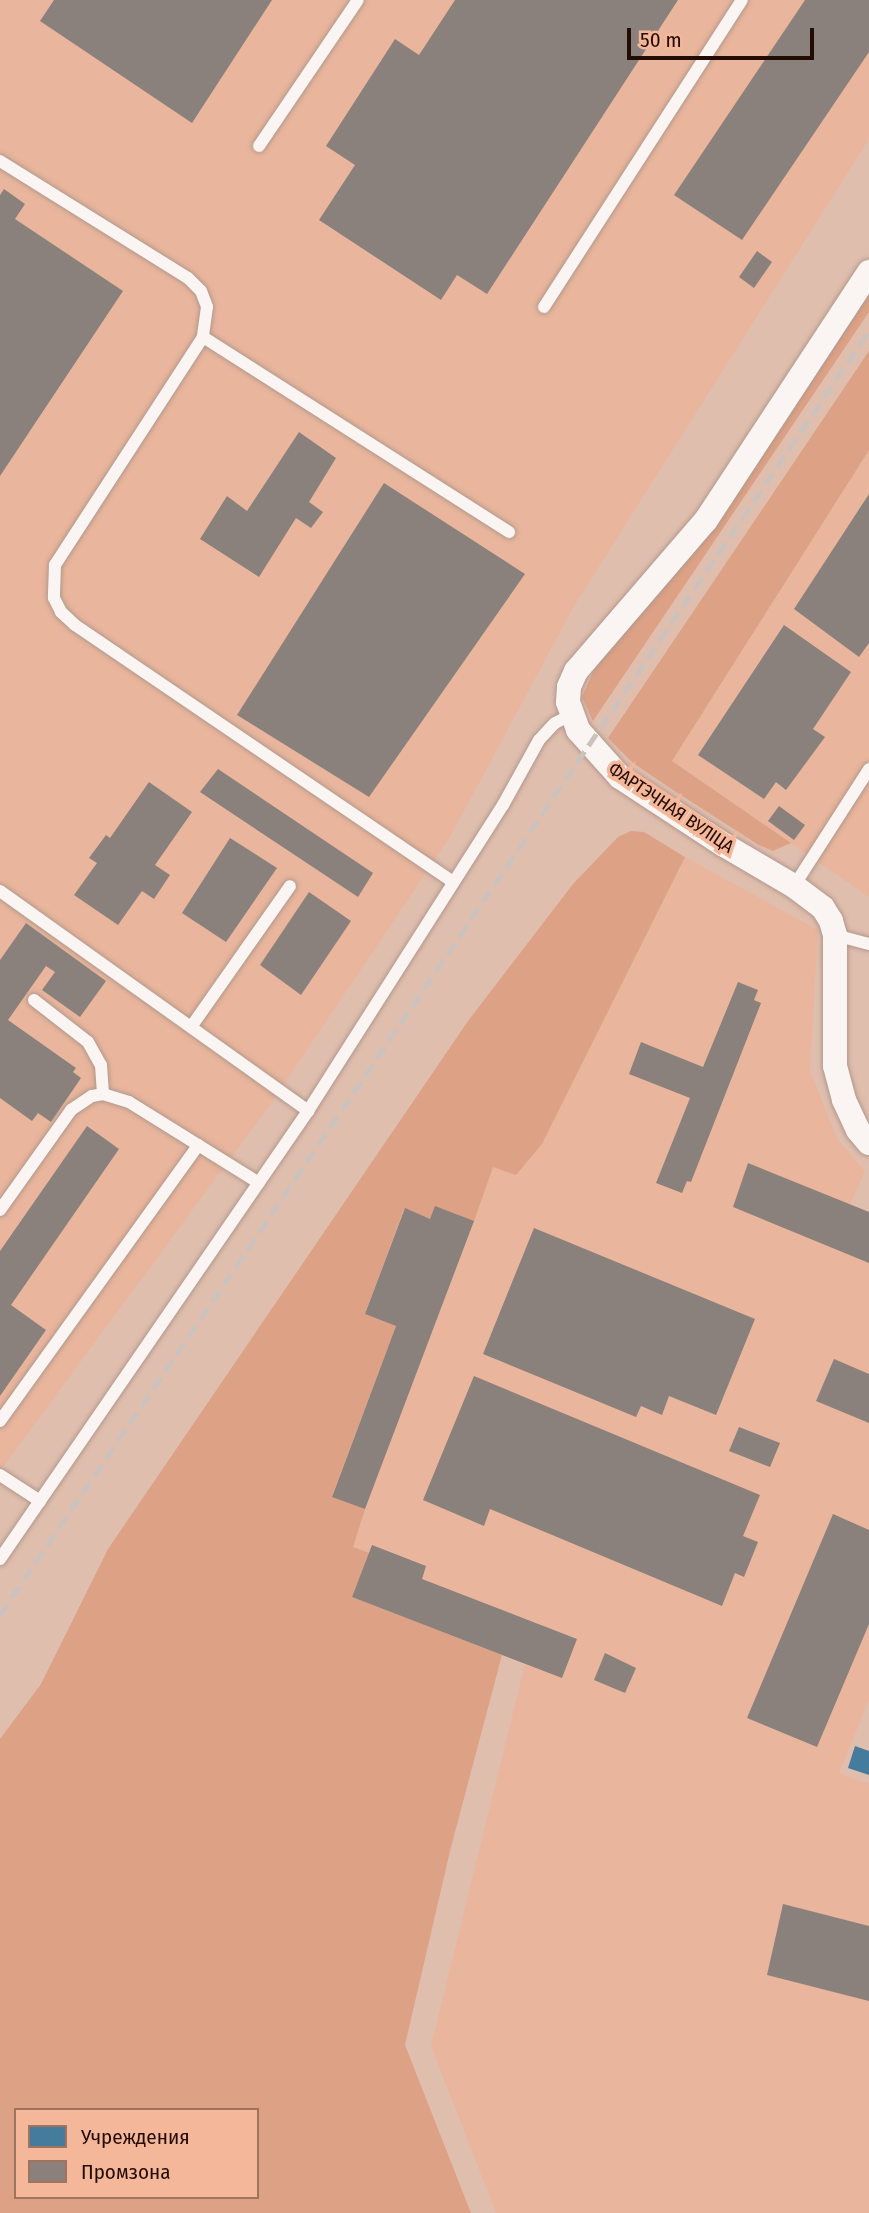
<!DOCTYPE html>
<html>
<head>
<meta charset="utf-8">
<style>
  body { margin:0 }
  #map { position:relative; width:869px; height:2213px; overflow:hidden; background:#e0beae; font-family:"Fira Sans Condensed",sans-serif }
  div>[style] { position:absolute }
  .built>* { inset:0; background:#e9b59c }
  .green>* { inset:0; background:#dda185 }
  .public>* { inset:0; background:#457b9d }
  .industry>* { inset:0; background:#8a817c }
  .roads { filter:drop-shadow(0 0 2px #b2988c) drop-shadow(0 0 2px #b2988c) }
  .service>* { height:12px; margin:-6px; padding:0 6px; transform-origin:6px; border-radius:6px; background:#faf5f3 }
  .minor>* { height:24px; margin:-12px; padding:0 12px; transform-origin:12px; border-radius:12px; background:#faf5f3 }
  .rail>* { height:5px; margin-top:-2.5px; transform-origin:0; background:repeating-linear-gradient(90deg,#ccc2bd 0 14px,transparent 0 21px) }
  span { translate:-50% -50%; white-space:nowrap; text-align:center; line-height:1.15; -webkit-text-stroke:7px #f4b79a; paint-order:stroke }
  .street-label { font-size:18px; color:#220c04 }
  .legend { position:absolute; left:14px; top:2108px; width:245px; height:91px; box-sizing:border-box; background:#f4b79a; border:2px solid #a0735e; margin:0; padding:9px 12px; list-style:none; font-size:21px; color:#220c04 }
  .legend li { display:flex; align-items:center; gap:14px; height:35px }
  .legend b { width:35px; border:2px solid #a0735e }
  .scale { position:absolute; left:627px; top:28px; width:187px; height:32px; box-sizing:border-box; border:4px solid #220c04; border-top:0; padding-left:9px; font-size:21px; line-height:24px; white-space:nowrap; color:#220c04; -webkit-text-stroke:5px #f4b79a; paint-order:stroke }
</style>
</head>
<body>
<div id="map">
  <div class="built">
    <i style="clip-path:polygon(0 0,869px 0,869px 139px,574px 606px,450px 837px,272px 1102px,0 1471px)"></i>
    <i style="clip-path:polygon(869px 450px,869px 897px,672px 761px)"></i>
    <i style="clip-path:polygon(685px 857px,818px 930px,810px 1071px,837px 1138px,865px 1172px,850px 1204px,869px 1212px,869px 1700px,839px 1773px,869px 1784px,869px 2213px,496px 2213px,431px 2046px,525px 1664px,352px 1597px,368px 1553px,353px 1548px,332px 1497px,396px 1327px,365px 1314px,405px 1208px,494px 1167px,516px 1175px,542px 1144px)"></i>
  </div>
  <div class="green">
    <i style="clip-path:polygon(869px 290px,869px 312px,593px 721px,582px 697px,595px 668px)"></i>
    <i style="clip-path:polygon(869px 351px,869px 450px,672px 761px,791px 843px,773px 851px,759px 845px,673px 790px,633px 763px,608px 738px)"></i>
    <i style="clip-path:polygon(evenodd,631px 831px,644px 832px,685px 857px,542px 1144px,516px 1175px,493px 1167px,474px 1221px,430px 1219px,404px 1209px,365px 1314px,396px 1326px,332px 1496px,365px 1509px,353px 1547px,369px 1553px,352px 1597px,502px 1655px,450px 1851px,405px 2045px,471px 2213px,0 2213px,0 1739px,41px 1684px,108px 1549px,468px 1021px,573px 884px,618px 837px,631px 831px,16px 2110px,257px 2110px,257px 2197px,16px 2197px,16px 2110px)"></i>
  </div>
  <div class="public">
    <i style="clip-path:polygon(855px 1746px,869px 1751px,869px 1775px,848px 1768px)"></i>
  </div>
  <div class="industry">
    <i style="clip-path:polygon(54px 0,272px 0,192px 123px,40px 21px)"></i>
    <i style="clip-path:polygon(455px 0,678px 0,487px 294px,457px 275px,441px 300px,319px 220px,355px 165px,326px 146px,395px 39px,419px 55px)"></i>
    <i style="clip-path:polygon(805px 0,869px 0,869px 52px,742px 240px,674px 195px)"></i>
    <i style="clip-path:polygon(4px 189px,25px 204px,15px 219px,123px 291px,0 476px,0 195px)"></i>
    <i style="clip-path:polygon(757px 251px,772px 262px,754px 288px,739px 277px)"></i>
    <i style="clip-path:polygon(299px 432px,336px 458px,309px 502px,323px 512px,311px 528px,296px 518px,259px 577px,200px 539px,227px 496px,247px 511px)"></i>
    <i style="clip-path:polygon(384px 483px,525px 574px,369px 797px,237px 715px)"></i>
    <i style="clip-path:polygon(869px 494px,869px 643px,859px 657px,794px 609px)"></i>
    <i style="clip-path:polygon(784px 625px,851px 672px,813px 729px,825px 737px,786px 790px,776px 782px,764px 799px,698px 755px)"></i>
    <i style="clip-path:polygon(218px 769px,373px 873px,358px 897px,200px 792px)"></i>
    <i style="clip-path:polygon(149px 782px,192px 812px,155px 865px,170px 875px,154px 899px,142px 891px,118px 925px,74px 895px,97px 863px,89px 858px,106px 835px,110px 838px)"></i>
    <i style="clip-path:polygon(779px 806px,805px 825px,794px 840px,768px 821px)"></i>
    <i style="clip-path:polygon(230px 838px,277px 868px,226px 942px,182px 913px)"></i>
    <i style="clip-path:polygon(309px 892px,351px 921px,301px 995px,260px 965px)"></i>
    <i style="clip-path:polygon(26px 923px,106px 981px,80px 1017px,42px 990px,55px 972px,46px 966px,8px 1020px,76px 1068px,73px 1072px,81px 1078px,51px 1122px,38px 1113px,32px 1121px,0 1098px,0 960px)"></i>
    <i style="clip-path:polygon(738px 982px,758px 990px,754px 1000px,761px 1003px,691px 1182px,687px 1181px,682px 1193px,656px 1183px,690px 1098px,629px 1074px,641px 1042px,703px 1067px)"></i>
    <i style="clip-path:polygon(87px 1126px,119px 1149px,11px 1305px,46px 1330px,0 1396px,0 1251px)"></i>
    <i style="clip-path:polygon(748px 1163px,869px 1212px,869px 1263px,733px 1207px)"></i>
    <i style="clip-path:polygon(435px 1206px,474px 1221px,365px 1509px,332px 1497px,396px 1326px,365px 1314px,405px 1208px,430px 1219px)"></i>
    <i style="clip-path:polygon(534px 1228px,755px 1319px,716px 1415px,669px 1396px,662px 1415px,641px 1406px,636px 1417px,483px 1354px)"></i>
    <i style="clip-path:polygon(834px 1359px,869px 1374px,869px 1423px,816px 1401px)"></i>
    <i style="clip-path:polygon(474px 1376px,760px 1495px,743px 1536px,758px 1542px,744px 1577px,735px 1573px,722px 1606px,490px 1509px,484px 1526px,423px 1500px)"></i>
    <i style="clip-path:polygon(739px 1427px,780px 1443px,770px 1467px,729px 1451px)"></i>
    <i style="clip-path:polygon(833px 1514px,869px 1530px,869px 1624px,817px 1747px,747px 1718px)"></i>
    <i style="clip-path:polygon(372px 1545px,426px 1566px,422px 1579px,577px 1639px,562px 1678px,352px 1597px)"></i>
    <i style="clip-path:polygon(605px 1653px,636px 1668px,625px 1693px,594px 1680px)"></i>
    <i style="clip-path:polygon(783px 1904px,869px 1926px,869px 2001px,767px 1975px)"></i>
  </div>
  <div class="roads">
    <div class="service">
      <i style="left:259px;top:146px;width:176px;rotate:-55.9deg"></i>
      <i style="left:0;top:161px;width:221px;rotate:31.9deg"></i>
      <i style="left:188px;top:278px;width:18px;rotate:45deg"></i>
      <i style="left:201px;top:291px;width:17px;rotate:69deg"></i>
      <i style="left:207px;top:307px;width:30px;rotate:98deg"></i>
      <i style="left:203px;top:337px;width:272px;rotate:123deg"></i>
      <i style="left:55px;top:565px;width:33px;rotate:92deg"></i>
      <i style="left:54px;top:598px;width:16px;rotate:63deg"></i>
      <i style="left:61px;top:612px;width:19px;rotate:43deg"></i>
      <i style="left:75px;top:625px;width:457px;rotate:34.2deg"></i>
      <i style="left:544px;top:307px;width:365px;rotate:-57.2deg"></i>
      <i style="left:203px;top:337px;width:363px;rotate:32.5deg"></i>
      <i style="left:794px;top:886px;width:139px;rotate:-57.3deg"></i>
      <i style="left:0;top:891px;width:379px;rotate:35.5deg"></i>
      <i style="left:835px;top:935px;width:35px;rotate:15deg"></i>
      <i style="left:34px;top:1000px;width:68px;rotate:37.9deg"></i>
      <i style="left:88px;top:1042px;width:26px;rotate:61deg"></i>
      <i style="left:101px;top:1065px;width:29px;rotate:86deg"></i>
      <i style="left:191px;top:1027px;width:172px;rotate:-54.9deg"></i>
      <i style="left:0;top:1210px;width:123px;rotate:-54.6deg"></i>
      <i style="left:71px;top:1110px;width:25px;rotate:-34deg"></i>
      <i style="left:92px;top:1096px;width:11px;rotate:-10deg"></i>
      <i style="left:103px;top:1094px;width:27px;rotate:17deg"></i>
      <i style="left:129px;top:1102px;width:153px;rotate:31.9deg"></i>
      <i style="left:0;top:1421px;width:340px;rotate:-54.3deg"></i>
      <i style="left:0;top:1475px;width:48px;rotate:33deg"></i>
      <i style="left:0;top:1559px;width:544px;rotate:-55.49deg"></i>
      <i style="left:308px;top:1111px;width:363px;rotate:-57.5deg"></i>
      <i style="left:503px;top:805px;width:74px;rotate:-61deg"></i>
      <i style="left:539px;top:740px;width:23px;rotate:-47deg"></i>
      <i style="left:555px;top:723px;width:18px;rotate:-27deg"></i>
    </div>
    <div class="minor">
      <i style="left:869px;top:272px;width:297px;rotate:123.3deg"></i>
      <i style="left:706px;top:520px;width:199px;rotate:130.7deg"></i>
      <i style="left:576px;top:671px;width:17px;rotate:114deg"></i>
      <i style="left:569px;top:687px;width:15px;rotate:94deg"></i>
      <i style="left:568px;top:702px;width:30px;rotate:70deg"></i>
      <i style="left:578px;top:730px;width:63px;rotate:48.2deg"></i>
      <i style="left:620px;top:777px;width:124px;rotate:33.2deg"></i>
      <i style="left:724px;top:845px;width:81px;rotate:30.4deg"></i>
      <i style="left:794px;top:886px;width:36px;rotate:37deg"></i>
      <i style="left:823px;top:908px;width:15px;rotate:58deg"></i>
      <i style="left:831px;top:921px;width:15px;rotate:74deg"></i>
      <i style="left:835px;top:935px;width:131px;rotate:90deg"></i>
      <i style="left:835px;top:1066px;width:35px;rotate:75deg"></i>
      <i style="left:844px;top:1100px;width:33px;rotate:65deg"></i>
      <i style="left:858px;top:1130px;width:17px;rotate:50deg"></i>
    </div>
  </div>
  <div class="rail">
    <i style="left:0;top:1615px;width:1550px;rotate:-55.91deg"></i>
  </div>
  <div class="street-label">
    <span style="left:671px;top:808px;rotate:34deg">ФАРТЭЧНАЯ ВУЛІЦА</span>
  </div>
  <ul class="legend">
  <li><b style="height:19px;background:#457b9d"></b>Учреждения</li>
  <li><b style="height:19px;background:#8a817c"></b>Промзона</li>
  </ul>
  <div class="scale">50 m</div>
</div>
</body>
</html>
